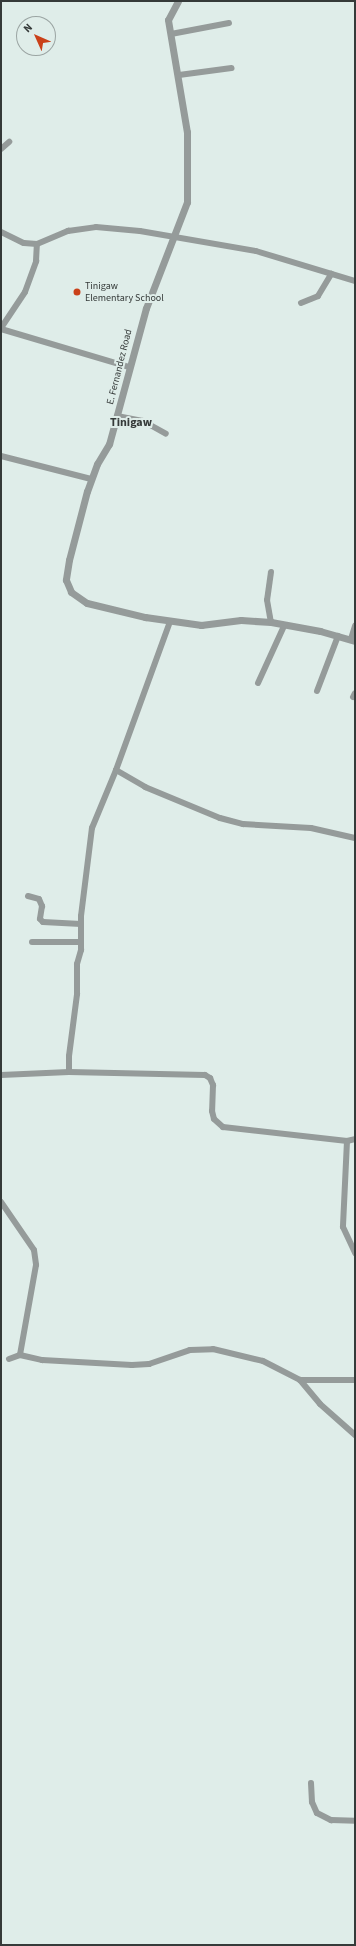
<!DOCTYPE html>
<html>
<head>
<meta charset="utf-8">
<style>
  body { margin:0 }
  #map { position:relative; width:356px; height:1946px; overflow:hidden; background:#dfede9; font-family:"Source Sans 3",sans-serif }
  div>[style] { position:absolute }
  .minor>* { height:6px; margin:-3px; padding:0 3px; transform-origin:3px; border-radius:3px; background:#959b9a }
  .tertiary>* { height:7px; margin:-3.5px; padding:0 3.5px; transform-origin:3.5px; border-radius:3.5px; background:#959b9a }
  .dots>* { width:11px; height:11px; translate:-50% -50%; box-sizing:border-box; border:2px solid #dfede9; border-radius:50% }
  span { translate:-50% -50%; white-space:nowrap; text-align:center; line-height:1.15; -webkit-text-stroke:4px #dfede9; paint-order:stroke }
  .poi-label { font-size:10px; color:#353a39 }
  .left { translate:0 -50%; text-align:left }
  .street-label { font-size:10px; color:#353a39 }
  .quarter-label { font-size:12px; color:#353a39; font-weight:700 }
  .frame { position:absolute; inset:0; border:2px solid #353a39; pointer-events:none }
  .north { position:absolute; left:16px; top:16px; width:40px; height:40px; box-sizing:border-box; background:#dfede9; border:1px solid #9ba5a3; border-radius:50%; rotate:315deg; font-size:11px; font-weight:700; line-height:16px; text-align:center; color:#353a39 }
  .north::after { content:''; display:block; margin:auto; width:14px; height:18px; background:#ca4119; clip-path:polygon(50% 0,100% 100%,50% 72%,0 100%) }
</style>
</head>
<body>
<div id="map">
  <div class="minor">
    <i style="left:171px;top:34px;width:59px;rotate:-10.7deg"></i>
    <i style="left:179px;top:75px;width:53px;rotate:-7.5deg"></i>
    <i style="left:1px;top:149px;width:11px;rotate:-41deg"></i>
    <i style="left:1px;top:232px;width:25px;rotate:26deg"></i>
    <i style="left:24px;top:243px;width:13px;rotate:4deg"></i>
    <i style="left:37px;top:244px;width:34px;rotate:-23deg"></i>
    <i style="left:68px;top:231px;width:28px;rotate:-8deg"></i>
    <i style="left:96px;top:227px;width:44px;rotate:5.2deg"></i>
    <i style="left:140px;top:231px;width:118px;rotate:9.8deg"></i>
    <i style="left:256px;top:251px;width:103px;rotate:16.9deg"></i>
    <i style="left:301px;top:303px;width:18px;rotate:-22deg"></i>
    <i style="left:318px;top:296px;width:26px;rotate:-59deg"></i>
    <i style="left:1px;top:328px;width:43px;rotate:-56.3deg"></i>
    <i style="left:25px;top:292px;width:33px;rotate:-70deg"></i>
    <i style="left:36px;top:261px;width:17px;rotate:-87deg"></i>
    <i style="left:1px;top:329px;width:134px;rotate:16.5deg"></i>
    <i style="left:117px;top:416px;width:26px;rotate:11deg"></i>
    <i style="left:143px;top:421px;width:26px;rotate:29deg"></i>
    <i style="left:1px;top:456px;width:93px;rotate:14.3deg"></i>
    <i style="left:271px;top:572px;width:28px;rotate:98deg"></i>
    <i style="left:267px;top:600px;width:22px;rotate:80deg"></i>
    <i style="left:351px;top:639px;width:14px;rotate:-73deg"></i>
    <i style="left:258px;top:683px;width:63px;rotate:-65.5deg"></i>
    <i style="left:317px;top:691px;width:59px;rotate:-69.1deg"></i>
    <i style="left:353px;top:697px;width:4px;rotate:-63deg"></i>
    <i style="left:116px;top:770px;width:158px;rotate:-70deg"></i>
    <i style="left:28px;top:896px;width:11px;rotate:15deg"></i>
    <i style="left:39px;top:899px;width:8px;rotate:67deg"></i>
    <i style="left:42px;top:906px;width:13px;rotate:99deg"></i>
    <i style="left:40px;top:919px;width:4px;rotate:45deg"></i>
    <i style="left:43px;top:922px;width:38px;rotate:3deg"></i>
    <i style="left:32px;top:942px;width:48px"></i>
    <i style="left:69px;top:1072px;width:16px;rotate:-90deg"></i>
    <i style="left:69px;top:1056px;width:63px;rotate:-82.6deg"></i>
    <i style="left:77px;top:994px;width:30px;rotate:-90deg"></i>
    <i style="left:77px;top:964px;width:15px;rotate:-74deg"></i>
    <i style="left:81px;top:950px;width:34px;rotate:-90deg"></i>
    <i style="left:81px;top:916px;width:89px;rotate:-82.9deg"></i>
    <i style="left:92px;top:828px;width:63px;rotate:-67.5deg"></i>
    <i style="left:116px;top:770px;width:34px;rotate:30deg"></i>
    <i style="left:145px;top:787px;width:81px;rotate:22.5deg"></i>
    <i style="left:220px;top:818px;width:24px;rotate:15deg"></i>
    <i style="left:243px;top:824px;width:68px;rotate:3.4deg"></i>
    <i style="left:311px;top:828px;width:45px;rotate:12.8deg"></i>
    <i style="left:1px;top:1075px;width:68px;rotate:-2.5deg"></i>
    <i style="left:69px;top:1072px;width:136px;rotate:1.3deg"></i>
    <i style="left:205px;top:1075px;width:6px;rotate:31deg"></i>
    <i style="left:210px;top:1078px;width:8px;rotate:67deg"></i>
    <i style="left:213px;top:1085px;width:26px;rotate:92deg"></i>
    <i style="left:212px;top:1111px;width:8px;rotate:76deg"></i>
    <i style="left:214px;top:1119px;width:12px;rotate:42deg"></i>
    <i style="left:223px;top:1127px;width:125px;rotate:6.4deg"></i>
    <i style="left:347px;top:1141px;width:8px;rotate:-14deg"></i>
    <i style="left:347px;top:1141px;width:86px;rotate:92.7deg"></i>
    <i style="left:343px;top:1227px;width:29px;rotate:65deg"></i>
    <i style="left:1px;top:1202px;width:58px;rotate:55.5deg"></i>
    <i style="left:34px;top:1250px;width:15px;rotate:82deg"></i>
    <i style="left:36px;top:1265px;width:91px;rotate:100.1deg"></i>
    <i style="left:9px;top:1359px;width:12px;rotate:-20deg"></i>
    <i style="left:20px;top:1355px;width:23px;rotate:13deg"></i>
    <i style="left:42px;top:1360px;width:90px;rotate:3.2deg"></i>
    <i style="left:132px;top:1365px;width:17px;rotate:-3deg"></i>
    <i style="left:149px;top:1364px;width:43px;rotate:-18.9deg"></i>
    <i style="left:190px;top:1350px;width:23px;rotate:-2deg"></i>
    <i style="left:213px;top:1349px;width:51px;rotate:13.5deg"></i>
    <i style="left:263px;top:1361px;width:42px;rotate:27.2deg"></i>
    <i style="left:300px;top:1380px;width:55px"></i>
    <i style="left:300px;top:1380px;width:31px;rotate:50deg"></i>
    <i style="left:320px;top:1404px;width:47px;rotate:41.5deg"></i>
    <i style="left:311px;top:1783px;width:19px;rotate:87deg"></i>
    <i style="left:312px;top:1802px;width:12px;rotate:66deg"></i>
    <i style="left:317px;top:1813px;width:16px;rotate:27deg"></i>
    <i style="left:331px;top:1820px;width:24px;rotate:2deg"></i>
  </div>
  <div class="tertiary">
    <i style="left:178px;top:1px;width:21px;rotate:118deg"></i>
    <i style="left:168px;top:20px;width:114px;rotate:80.4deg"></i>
    <i style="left:187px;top:132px;width:70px;rotate:90deg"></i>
    <i style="left:187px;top:202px;width:114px;rotate:111.1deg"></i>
    <i style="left:146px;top:308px;width:141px;rotate:105.2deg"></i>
    <i style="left:109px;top:444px;width:23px;rotate:121deg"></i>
    <i style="left:97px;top:464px;width:29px;rotate:110deg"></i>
    <i style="left:87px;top:491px;width:71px;rotate:104.6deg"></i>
    <i style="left:69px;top:560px;width:20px;rotate:99deg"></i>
    <i style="left:66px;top:580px;width:13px;rotate:67deg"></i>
    <i style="left:71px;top:592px;width:19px;rotate:35deg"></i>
    <i style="left:87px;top:603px;width:60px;rotate:13.6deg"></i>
    <i style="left:145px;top:617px;width:57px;rotate:8.1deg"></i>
    <i style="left:201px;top:625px;width:40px;rotate:-7.1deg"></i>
    <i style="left:241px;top:620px;width:30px;rotate:4deg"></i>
    <i style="left:271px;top:622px;width:50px;rotate:10.4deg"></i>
    <i style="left:320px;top:631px;width:36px;rotate:16deg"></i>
  </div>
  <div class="dots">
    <i style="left:77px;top:292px;background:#ca4119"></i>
  </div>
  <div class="poi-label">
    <span class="left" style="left:85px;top:292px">Tinigaw<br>Elementary School</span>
  </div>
  <div class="street-label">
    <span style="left:120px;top:367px;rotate:-76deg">E. Fernandez Road</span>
  </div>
  <div class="quarter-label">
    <span style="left:131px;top:423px">Tinigaw</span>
  </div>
  <div class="frame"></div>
  <div class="north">N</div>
</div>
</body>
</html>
